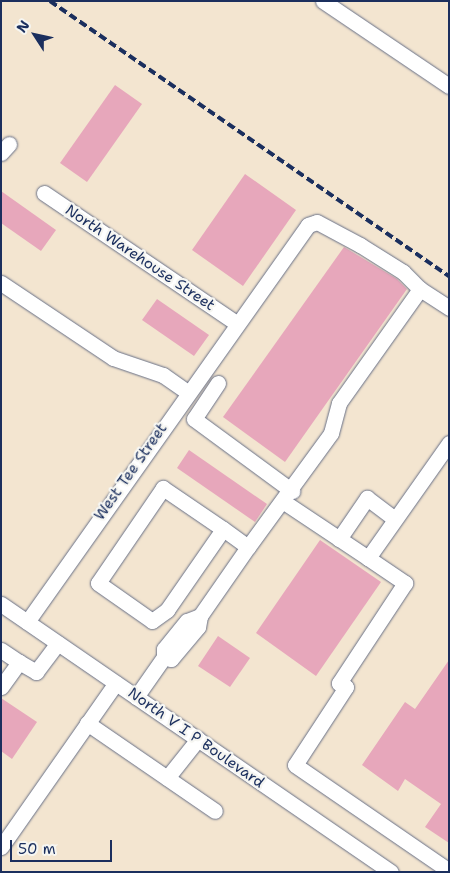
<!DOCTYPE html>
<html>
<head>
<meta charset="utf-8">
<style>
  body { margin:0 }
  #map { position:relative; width:450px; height:873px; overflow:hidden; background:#f3e5d0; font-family:"Shantell Sans",sans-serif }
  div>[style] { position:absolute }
  .building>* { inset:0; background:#e7a7bb }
  .roads { filter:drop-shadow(0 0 1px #676f86) drop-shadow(0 0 1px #676f86) }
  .minor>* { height:15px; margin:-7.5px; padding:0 7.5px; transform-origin:7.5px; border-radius:7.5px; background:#fff }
  .rail>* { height:4px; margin-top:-2px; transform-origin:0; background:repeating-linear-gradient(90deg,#1b2f5e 0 8px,transparent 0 12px) }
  span { translate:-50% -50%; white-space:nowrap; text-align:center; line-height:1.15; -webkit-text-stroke:4.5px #f6f6f2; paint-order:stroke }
  .street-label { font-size:15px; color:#1b2f5e }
  .frame { position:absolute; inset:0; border:2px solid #1b2f5e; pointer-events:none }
  .north { position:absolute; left:10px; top:10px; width:50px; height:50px; -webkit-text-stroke:4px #f6f6f2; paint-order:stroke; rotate:305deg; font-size:14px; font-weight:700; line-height:20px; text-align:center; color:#1b2f5e }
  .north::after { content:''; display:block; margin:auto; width:18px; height:22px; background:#1b2f5e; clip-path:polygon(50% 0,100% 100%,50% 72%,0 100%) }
  .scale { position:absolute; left:10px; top:840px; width:102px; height:22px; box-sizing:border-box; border:2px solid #1b2f5e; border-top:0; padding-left:6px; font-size:15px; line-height:18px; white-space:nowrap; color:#1b2f5e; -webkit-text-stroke:4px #f6f6f2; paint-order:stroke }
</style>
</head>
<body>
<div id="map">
  <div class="building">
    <i style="clip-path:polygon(115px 85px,142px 104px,87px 182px,60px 163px)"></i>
    <i style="clip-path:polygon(245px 174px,296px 210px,243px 286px,192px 250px)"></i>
    <i style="clip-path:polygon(1px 191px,56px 230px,41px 251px,1px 223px)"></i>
    <i style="clip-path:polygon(344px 247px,397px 279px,407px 289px,285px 462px,223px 417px)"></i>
    <i style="clip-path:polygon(157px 299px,209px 335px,194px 356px,142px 320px)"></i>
    <i style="clip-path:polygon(189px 450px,267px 504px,255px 522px,177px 468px)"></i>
    <i style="clip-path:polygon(320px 540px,381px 582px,316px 676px,256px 633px)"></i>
    <i style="clip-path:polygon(218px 636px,250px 658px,230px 687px,198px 666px)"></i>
    <i style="clip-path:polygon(449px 660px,449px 843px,425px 827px,441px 804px,405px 779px,398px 791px,362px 765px,405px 702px,415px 709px)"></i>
    <i style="clip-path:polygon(1px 698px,37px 722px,12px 759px,1px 751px)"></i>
  </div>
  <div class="roads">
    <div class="minor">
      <i style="left:323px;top:1px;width:152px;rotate:34deg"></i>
      <i style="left:1px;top:153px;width:12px;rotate:-48deg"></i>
      <i style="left:44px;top:193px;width:232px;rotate:34.1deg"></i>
      <i style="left:1px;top:283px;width:135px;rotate:33.8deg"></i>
      <i style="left:113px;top:358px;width:53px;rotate:18.8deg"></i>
      <i style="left:163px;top:375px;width:29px;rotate:35deg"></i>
      <i style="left:218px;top:383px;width:43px;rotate:123.7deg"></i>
      <i style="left:194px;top:419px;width:122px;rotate:36.3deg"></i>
      <i style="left:284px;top:502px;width:101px;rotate:33.7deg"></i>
      <i style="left:368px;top:558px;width:141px;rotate:-54.8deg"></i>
      <i style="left:339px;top:539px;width:50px;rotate:-55.7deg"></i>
      <i style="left:367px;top:498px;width:34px;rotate:37deg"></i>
      <i style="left:248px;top:547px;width:141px;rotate:-53.9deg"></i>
      <i style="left:331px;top:433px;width:31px;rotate:-75deg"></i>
      <i style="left:339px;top:403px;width:140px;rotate:-54.6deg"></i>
      <i style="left:420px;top:289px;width:35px;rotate:33deg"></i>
      <i style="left:368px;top:558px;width:45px;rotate:34deg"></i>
      <i style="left:405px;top:583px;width:120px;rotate:123.4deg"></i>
      <i style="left:339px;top:683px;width:8px;rotate:30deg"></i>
      <i style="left:346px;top:687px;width:93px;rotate:123.2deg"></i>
      <i style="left:295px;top:765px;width:187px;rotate:34.5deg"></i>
      <i style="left:1px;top:604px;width:473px;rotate:34.5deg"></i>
      <i style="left:200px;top:616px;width:84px;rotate:-55.2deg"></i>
      <i style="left:248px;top:547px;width:31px;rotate:-144deg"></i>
      <i style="left:223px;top:529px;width:73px;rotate:-145.7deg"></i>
      <i style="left:163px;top:488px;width:115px;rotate:124.4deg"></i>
      <i style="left:98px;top:583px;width:66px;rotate:35.1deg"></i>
      <i style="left:152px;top:621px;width:19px;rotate:-36deg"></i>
      <i style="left:167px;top:610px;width:98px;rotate:-55.3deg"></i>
      <i style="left:27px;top:622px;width:486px;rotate:-54.7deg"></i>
      <i style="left:308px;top:225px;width:9px;rotate:-18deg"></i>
      <i style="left:317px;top:222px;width:49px;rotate:28.1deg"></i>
      <i style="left:360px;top:245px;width:51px;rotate:32.1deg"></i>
      <i style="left:403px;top:272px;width:24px;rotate:45deg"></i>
      <i style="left:1px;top:650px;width:22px;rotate:34deg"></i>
      <i style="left:1px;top:687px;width:31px;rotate:-54deg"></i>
      <i style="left:19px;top:662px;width:20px;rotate:30deg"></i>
      <i style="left:36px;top:672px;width:36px;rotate:-53deg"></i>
      <i style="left:136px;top:697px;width:49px;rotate:-55deg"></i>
      <i style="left:164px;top:657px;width:8px;rotate:-90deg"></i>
      <i style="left:164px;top:649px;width:36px;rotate:-51deg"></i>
      <i style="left:187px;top:621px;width:14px;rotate:-21deg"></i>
      <i style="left:200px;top:616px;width:11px;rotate:100deg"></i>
      <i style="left:198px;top:627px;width:42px;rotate:130.2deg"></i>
      <i style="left:171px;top:659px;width:7px;rotate:-164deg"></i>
      <i style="left:87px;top:723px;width:155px;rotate:34.5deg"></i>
      <i style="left:167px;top:778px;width:50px;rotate:-51.5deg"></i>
      <i style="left:1px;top:847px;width:200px;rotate:-55deg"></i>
    </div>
  </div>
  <div class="rail">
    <i style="left:50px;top:1px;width:485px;rotate:34.6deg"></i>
  </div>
  <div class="street-label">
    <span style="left:140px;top:258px;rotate:34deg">North Warehouse Street</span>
    <span style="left:131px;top:472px;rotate:-55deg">West Tee Street</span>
    <span style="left:196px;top:738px;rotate:35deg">North V I P Boulevard</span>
  </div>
  <div class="frame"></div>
  <div class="north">N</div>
  <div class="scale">50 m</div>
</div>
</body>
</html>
